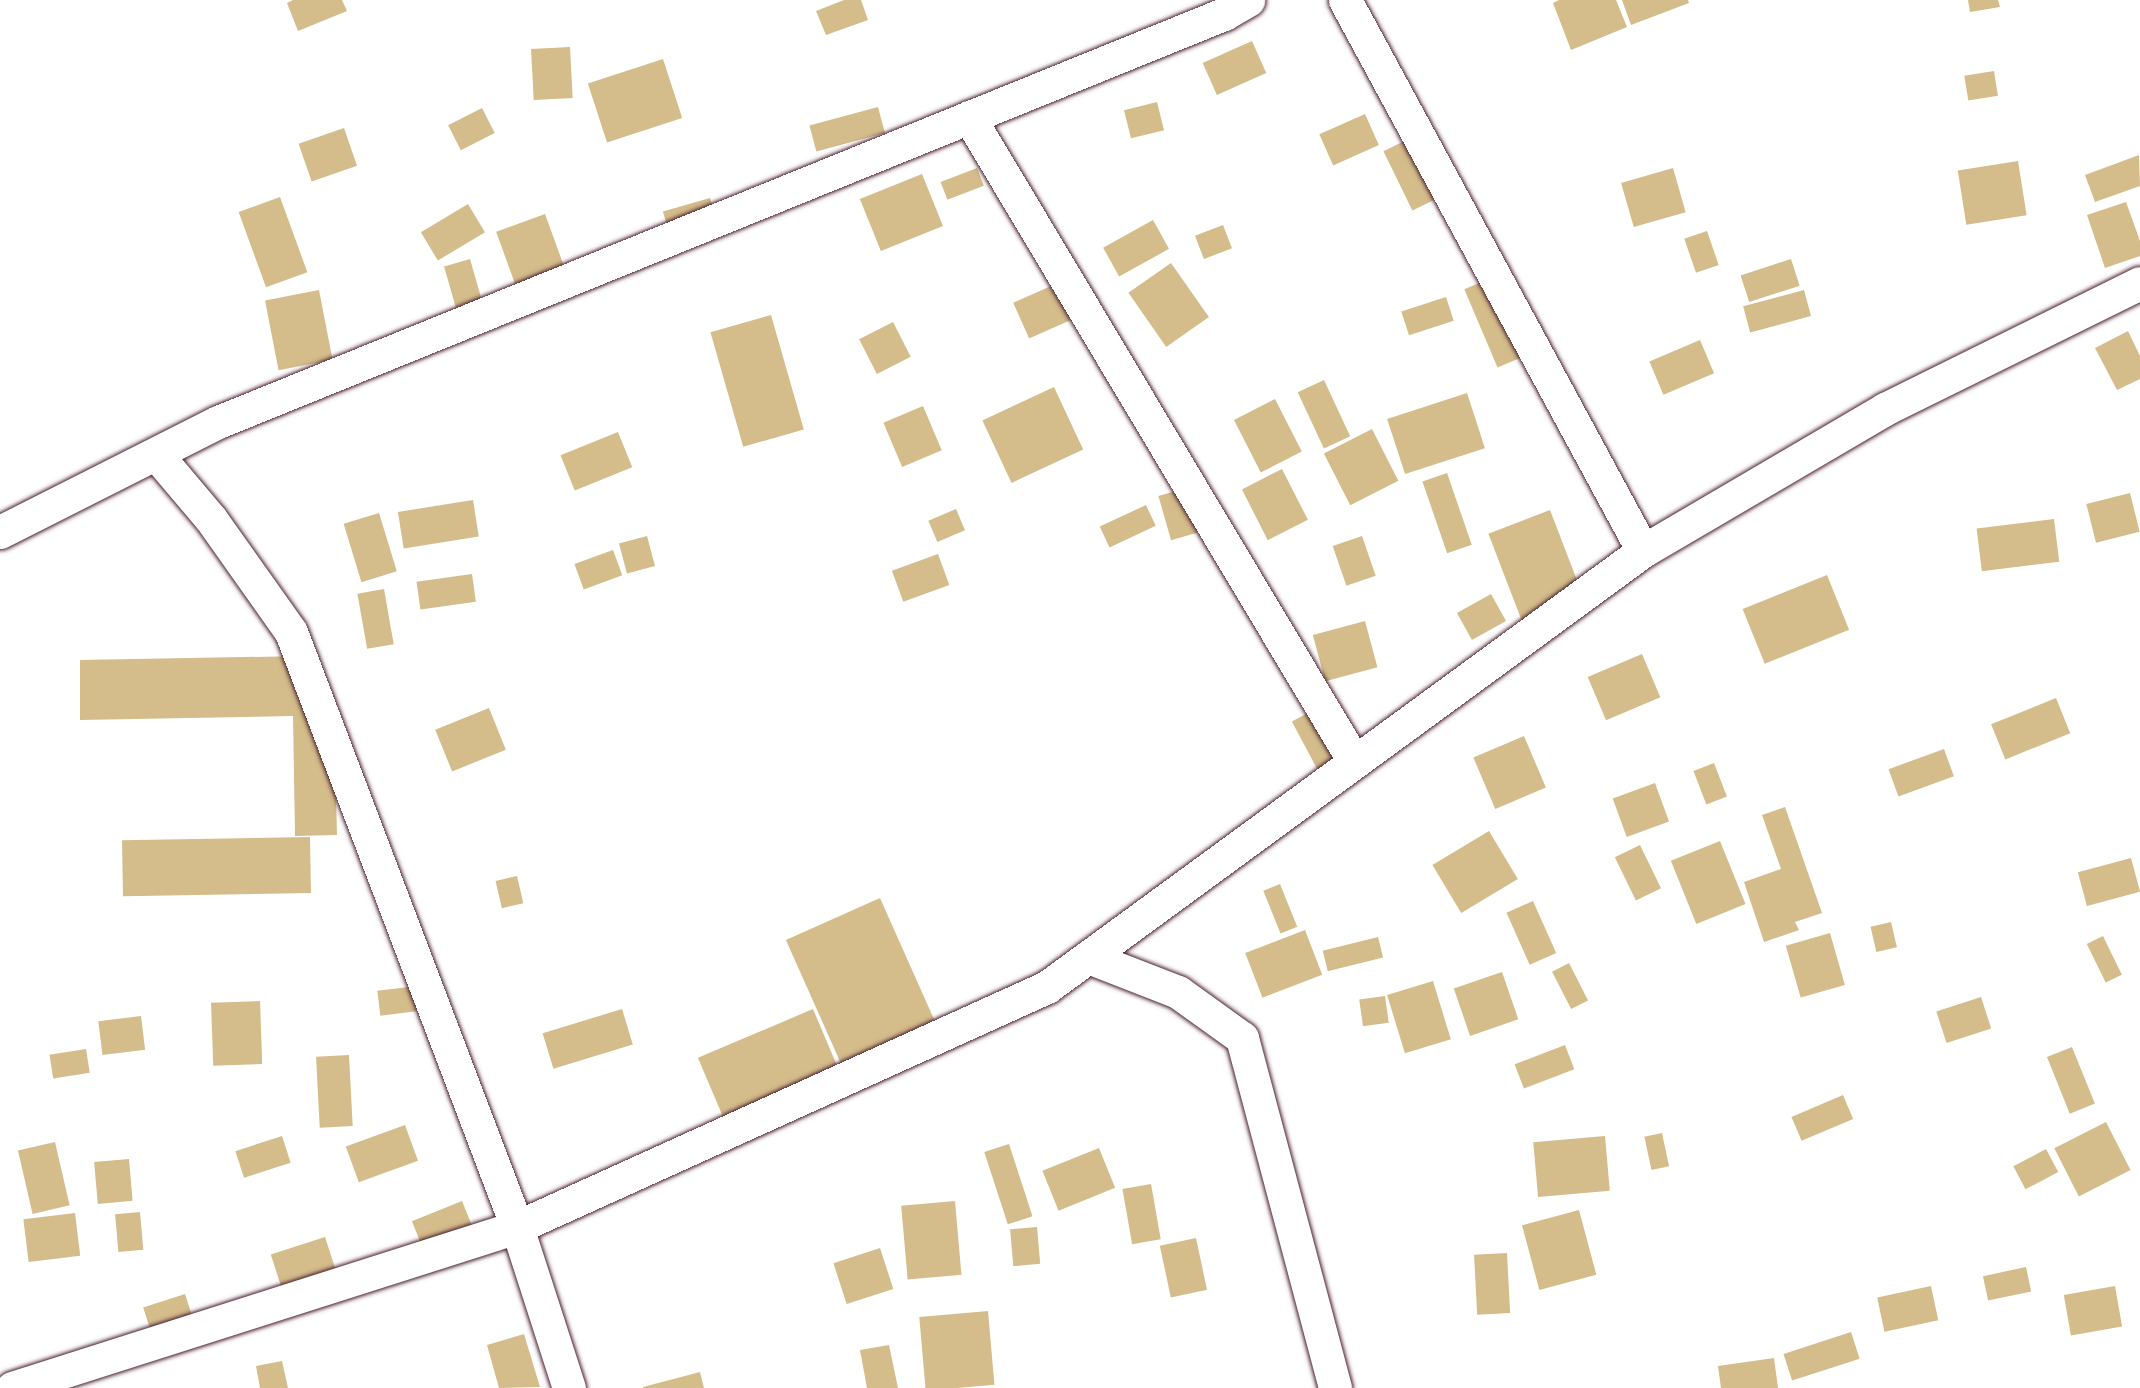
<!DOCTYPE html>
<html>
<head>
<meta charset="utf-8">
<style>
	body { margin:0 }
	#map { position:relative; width:2140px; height:1388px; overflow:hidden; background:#fff; font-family:"Playpen Sans",sans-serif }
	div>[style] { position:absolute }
	.building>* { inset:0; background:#d4bc8b; transform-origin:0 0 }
	.roads { filter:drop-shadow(0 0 2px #4a1f2b) drop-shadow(0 0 2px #4a1f2b) }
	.minor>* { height:33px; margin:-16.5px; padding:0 16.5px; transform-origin:16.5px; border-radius:16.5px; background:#fff }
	span { translate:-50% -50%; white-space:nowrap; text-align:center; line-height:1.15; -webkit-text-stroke:5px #fff; paint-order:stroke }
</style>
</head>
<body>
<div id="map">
	<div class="building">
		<div style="clip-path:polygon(293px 0,342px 0,347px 11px,298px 31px,287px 3px)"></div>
		<div style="clip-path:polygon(844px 0,861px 0,868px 20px,826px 35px,816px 11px)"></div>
		<div style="clip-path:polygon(1559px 0,1616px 0,1627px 27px,1571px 50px,1553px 3px)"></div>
		<div style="clip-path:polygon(1622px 0,1688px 0,1689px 3px,1631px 25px)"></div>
		<div style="clip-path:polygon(1968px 0,1998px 0,2000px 7px,1970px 12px)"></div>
		<div style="left:1252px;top:41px;width:35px;height:54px;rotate:66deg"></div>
		<div style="left:570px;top:47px;width:51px;height:39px;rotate:87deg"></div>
		<div style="left:663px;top:59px;width:62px;height:79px;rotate:72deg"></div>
		<div style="left:1994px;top:71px;width:25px;height:30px;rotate:81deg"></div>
		<div style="left:1157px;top:102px;width:29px;height:34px;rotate:76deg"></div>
		<div style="left:878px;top:107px;width:27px;height:71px;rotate:75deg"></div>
		<div style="left:482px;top:108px;width:28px;height:38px;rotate:63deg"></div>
		<div style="left:1365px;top:114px;width:34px;height:50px;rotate:66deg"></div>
		<div style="left:344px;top:128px;width:40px;height:48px;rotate:71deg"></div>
		<div style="left:1423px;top:132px;width:66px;height:44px;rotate:64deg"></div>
		<div style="clip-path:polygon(2139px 155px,2140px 186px,2095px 202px,2085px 175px)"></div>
		<div style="left:2018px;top:161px;width:55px;height:61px;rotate:81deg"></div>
		<div style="left:977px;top:168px;width:19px;height:39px;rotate:69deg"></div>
		<div style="left:1673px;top:168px;width:46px;height:54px;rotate:74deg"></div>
		<div style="left:922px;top:174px;width:56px;height:67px;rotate:68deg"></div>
		<div style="left:280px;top:197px;width:80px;height:44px;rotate:70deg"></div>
		<div style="left:710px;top:198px;width:26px;height:49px;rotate:74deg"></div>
		<div style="clip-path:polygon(2126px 202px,2140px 241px,2140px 256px,2105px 268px,2087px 215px)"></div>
		<div style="left:468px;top:204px;width:33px;height:55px;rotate:59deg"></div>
		<div style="left:545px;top:214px;width:73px;height:52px;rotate:70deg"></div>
		<div style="left:1153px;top:220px;width:33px;height:57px;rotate:61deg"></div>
		<div style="left:1223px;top:225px;width:25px;height:30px;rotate:69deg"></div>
		<div style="left:1707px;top:231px;width:36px;height:24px;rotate:71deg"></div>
		<div style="left:470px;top:259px;width:56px;height:27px;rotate:74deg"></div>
		<div style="left:1791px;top:259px;width:28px;height:53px;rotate:72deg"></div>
		<div style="left:1171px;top:263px;width:66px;height:52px;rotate:55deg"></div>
		<div style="left:1069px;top:278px;width:39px;height:61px;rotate:66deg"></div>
		<div style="left:1491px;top:278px;width:85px;height:29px;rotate:67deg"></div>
		<div style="left:319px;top:290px;width:71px;height:55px;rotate:79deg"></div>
		<div style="left:1804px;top:290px;width:27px;height:63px;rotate:75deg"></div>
		<div style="left:1446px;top:297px;width:25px;height:47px;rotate:72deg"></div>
		<div style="left:771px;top:315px;width:119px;height:63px;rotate:74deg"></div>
		<div style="left:893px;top:322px;width:39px;height:38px;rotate:63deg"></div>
		<div style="clip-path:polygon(2128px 331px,2140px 356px,2140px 379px,2117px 390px,2095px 348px)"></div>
		<div style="left:1700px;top:340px;width:36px;height:55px;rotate:67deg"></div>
		<div style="left:1324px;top:380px;width:62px;height:29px;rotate:65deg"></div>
		<div style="left:1054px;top:387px;width:69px;height:79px;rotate:65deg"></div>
		<div style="left:1467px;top:393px;width:58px;height:84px;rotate:72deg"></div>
		<div style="left:1275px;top:399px;width:59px;height:46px;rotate:63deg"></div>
		<div style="left:923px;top:406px;width:48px;height:43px;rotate:67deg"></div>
		<div style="left:1372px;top:429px;width:58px;height:54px;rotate:63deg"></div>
		<div style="left:618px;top:432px;width:38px;height:62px;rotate:68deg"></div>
		<div style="left:1282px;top:469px;width:57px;height:45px;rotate:63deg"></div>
		<div style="left:1447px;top:473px;width:76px;height:26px;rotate:71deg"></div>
		<div style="left:1193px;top:486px;width:46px;height:36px;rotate:74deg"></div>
		<div style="left:2130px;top:493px;width:40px;height:45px;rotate:76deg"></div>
		<div style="left:473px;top:500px;width:37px;height:76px;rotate:81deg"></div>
		<div style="left:1146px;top:505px;width:23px;height:51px;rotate:65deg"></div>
		<div style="left:956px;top:509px;width:23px;height:30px;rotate:67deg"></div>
		<div style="left:1550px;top:510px;width:104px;height:66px;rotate:69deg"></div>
		<div style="left:379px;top:513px;width:61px;height:37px;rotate:73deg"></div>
		<div style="left:2054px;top:519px;width:43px;height:78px;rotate:83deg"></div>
		<div style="left:647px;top:536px;width:31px;height:29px;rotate:75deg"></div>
		<div style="left:1362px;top:536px;width:42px;height:31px;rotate:71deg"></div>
		<div style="left:613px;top:550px;width:27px;height:41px;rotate:70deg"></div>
		<div style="left:938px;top:554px;width:33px;height:49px;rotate:70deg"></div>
		<div style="left:472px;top:574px;width:28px;height:56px;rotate:82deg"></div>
		<div style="left:1827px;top:575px;width:59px;height:91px;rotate:68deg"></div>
		<div style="left:384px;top:589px;width:56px;height:27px;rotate:80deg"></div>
		<div style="left:1491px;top:594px;width:31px;height:39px;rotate:61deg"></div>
		<div style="left:1365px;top:621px;width:48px;height:54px;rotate:75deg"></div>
		<div style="left:1642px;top:654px;width:47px;height:59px;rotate:67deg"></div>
		<div style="clip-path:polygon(305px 656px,334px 708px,337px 835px,295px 836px,293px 716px,80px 720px,80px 660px)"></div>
		<div style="left:2056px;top:698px;width:38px;height:70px;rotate:68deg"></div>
		<div style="left:1321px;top:706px;width:62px;height:33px;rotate:62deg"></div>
		<div style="left:489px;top:708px;width:45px;height:58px;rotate:68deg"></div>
		<div style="left:1524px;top:736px;width:56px;height:55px;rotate:67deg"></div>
		<div style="left:1944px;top:749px;width:29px;height:59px;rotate:70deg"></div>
		<div style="left:1714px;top:763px;width:36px;height:22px;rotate:69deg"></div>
		<div style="left:1655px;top:783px;width:41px;height:45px;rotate:70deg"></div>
		<div style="clip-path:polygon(1785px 807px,1822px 913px,1795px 922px,1799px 930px,1764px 942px,1744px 882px,1781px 869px,1762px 815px)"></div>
		<div style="left:1489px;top:831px;width:56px;height:66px;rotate:59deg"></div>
		<div style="left:310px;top:837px;width:56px;height:188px;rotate:89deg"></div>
		<div style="left:1720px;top:841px;width:68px;height:53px;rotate:68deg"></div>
		<div style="left:1640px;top:845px;width:48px;height:28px;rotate:64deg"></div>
		<div style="left:2131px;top:858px;width:35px;height:55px;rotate:75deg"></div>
		<div style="left:517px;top:876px;width:28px;height:22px;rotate:77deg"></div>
		<div style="left:1280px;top:884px;width:46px;height:18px;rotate:68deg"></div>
		<div style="left:880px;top:898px;width:147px;height:103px;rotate:66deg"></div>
		<div style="left:1533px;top:901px;width:57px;height:29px;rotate:66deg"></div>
		<div style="left:1891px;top:922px;width:26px;height:21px;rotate:77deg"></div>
		<div style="left:1305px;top:930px;width:48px;height:64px;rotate:69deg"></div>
		<div style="left:1830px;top:933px;width:54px;height:46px;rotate:74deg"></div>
		<div style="left:2103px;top:936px;width:43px;height:18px;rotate:64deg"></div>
		<div style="left:1378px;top:937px;width:21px;height:57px;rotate:76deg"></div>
		<div style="left:1569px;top:963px;width:42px;height:19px;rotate:63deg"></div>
		<div style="left:1502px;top:972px;width:50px;height:51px;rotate:71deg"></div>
		<div style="left:1433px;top:981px;width:61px;height:48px;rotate:73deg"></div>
		<div style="left:417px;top:986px;width:25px;height:40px;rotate:83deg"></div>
		<div style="left:1385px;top:996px;width:27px;height:26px;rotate:82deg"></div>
		<div style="left:1981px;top:997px;width:33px;height:47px;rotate:72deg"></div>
		<div style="left:260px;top:1001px;width:63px;height:49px;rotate:88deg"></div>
		<div style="left:622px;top:1009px;width:37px;height:83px;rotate:73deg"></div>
		<div style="left:813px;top:1009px;width:77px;height:125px;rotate:67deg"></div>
		<div style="left:141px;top:1016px;width:34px;height:43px;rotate:83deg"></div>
		<div style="left:1565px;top:1045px;width:26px;height:54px;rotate:69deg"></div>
		<div style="left:2072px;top:1047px;width:61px;height:27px;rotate:68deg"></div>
		<div style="left:86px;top:1049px;width:24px;height:37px;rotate:81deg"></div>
		<div style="left:349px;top:1055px;width:71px;height:33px;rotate:87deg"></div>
		<div style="left:1843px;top:1095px;width:26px;height:56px;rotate:67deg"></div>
		<div style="left:2106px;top:1122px;width:54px;height:58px;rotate:63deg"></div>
		<div style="left:405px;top:1125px;width:38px;height:63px;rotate:70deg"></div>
		<div style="left:1662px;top:1133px;width:34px;height:18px;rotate:78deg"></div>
		<div style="left:282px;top:1136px;width:28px;height:49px;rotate:72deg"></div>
		<div style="left:1605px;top:1136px;width:55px;height:72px;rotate:85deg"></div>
		<div style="left:55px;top:1142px;width:65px;height:38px;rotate:77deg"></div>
		<div style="left:1009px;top:1144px;width:76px;height:26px;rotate:72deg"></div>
		<div style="left:1099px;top:1148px;width:43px;height:61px;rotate:68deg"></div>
		<div style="left:2046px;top:1149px;width:26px;height:37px;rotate:62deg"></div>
		<div style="left:129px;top:1159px;width:42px;height:35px;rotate:85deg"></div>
		<div style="left:1151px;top:1184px;width:56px;height:29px;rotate:80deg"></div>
		<div style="left:462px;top:1201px;width:27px;height:54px;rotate:68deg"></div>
		<div style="left:955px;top:1201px;width:74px;height:54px;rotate:85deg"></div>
		<div style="left:1579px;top:1210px;width:67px;height:59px;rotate:75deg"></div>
		<div style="left:140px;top:1212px;width:38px;height:25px;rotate:85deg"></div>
		<div style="left:75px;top:1213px;width:43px;height:52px;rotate:83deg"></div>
		<div style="left:1037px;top:1227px;width:37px;height:27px;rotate:85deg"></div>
		<div style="left:325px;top:1237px;width:44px;height:57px;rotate:72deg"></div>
		<div style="left:1196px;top:1238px;width:53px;height:37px;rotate:78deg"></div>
		<div style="left:880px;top:1248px;width:43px;height:49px;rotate:72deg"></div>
		<div style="left:1507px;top:1253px;width:60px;height:33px;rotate:87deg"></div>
		<div style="left:2026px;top:1267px;width:25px;height:44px;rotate:78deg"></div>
		<div style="left:1931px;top:1286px;width:35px;height:55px;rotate:78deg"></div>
		<div style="left:2115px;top:1286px;width:41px;height:52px;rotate:80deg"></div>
		<div style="left:185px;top:1294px;width:32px;height:44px;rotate:72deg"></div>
		<div style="left:988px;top:1311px;width:74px;height:69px;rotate:85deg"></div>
		<div style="left:1851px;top:1332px;width:28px;height:71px;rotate:72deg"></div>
		<div style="clip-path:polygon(524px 1334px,540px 1387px,499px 1388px,487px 1345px)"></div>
		<div style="clip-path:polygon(889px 1345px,898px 1388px,867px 1388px,860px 1350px)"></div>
		<div style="clip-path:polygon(1774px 1358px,1778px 1388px,1721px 1388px,1718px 1366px)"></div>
		<div style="clip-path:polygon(282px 1361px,288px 1388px,260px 1388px,256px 1366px)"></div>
		<div style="clip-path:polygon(700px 1372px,704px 1388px,643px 1388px,643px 1387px)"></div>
	</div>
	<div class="roads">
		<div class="minor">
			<div style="left:1345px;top:0;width:626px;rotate:61.59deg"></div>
			<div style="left:969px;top:117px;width:750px;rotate:59.13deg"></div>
			<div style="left:156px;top:454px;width:85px;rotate:49.8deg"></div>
			<div style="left:211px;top:519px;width:138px;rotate:54.7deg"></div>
			<div style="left:291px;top:632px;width:636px;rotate:69.2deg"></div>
			<div style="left:517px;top:1227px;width:169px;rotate:72.1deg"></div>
			<div style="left:0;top:532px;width:244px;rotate:-26.8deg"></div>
			<div style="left:218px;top:422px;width:1086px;rotate:-22.08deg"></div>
			<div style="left:1224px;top:14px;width:28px;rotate:-30deg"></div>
			<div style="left:1088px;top:957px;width:97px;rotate:21.3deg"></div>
			<div style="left:1178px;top:992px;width:79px;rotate:35.7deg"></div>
			<div style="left:1242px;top:1038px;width:362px;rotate:75.1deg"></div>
			<div style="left:12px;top:1388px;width:530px;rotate:-17.68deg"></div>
			<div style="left:517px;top:1227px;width:582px;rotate:-24.36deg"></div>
			<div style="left:1047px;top:987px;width:738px;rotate:-36.19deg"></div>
			<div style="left:1643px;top:551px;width:281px;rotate:-30.4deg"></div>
			<div style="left:1885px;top:409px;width:284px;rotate:-26.3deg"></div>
		</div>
	</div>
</div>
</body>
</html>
